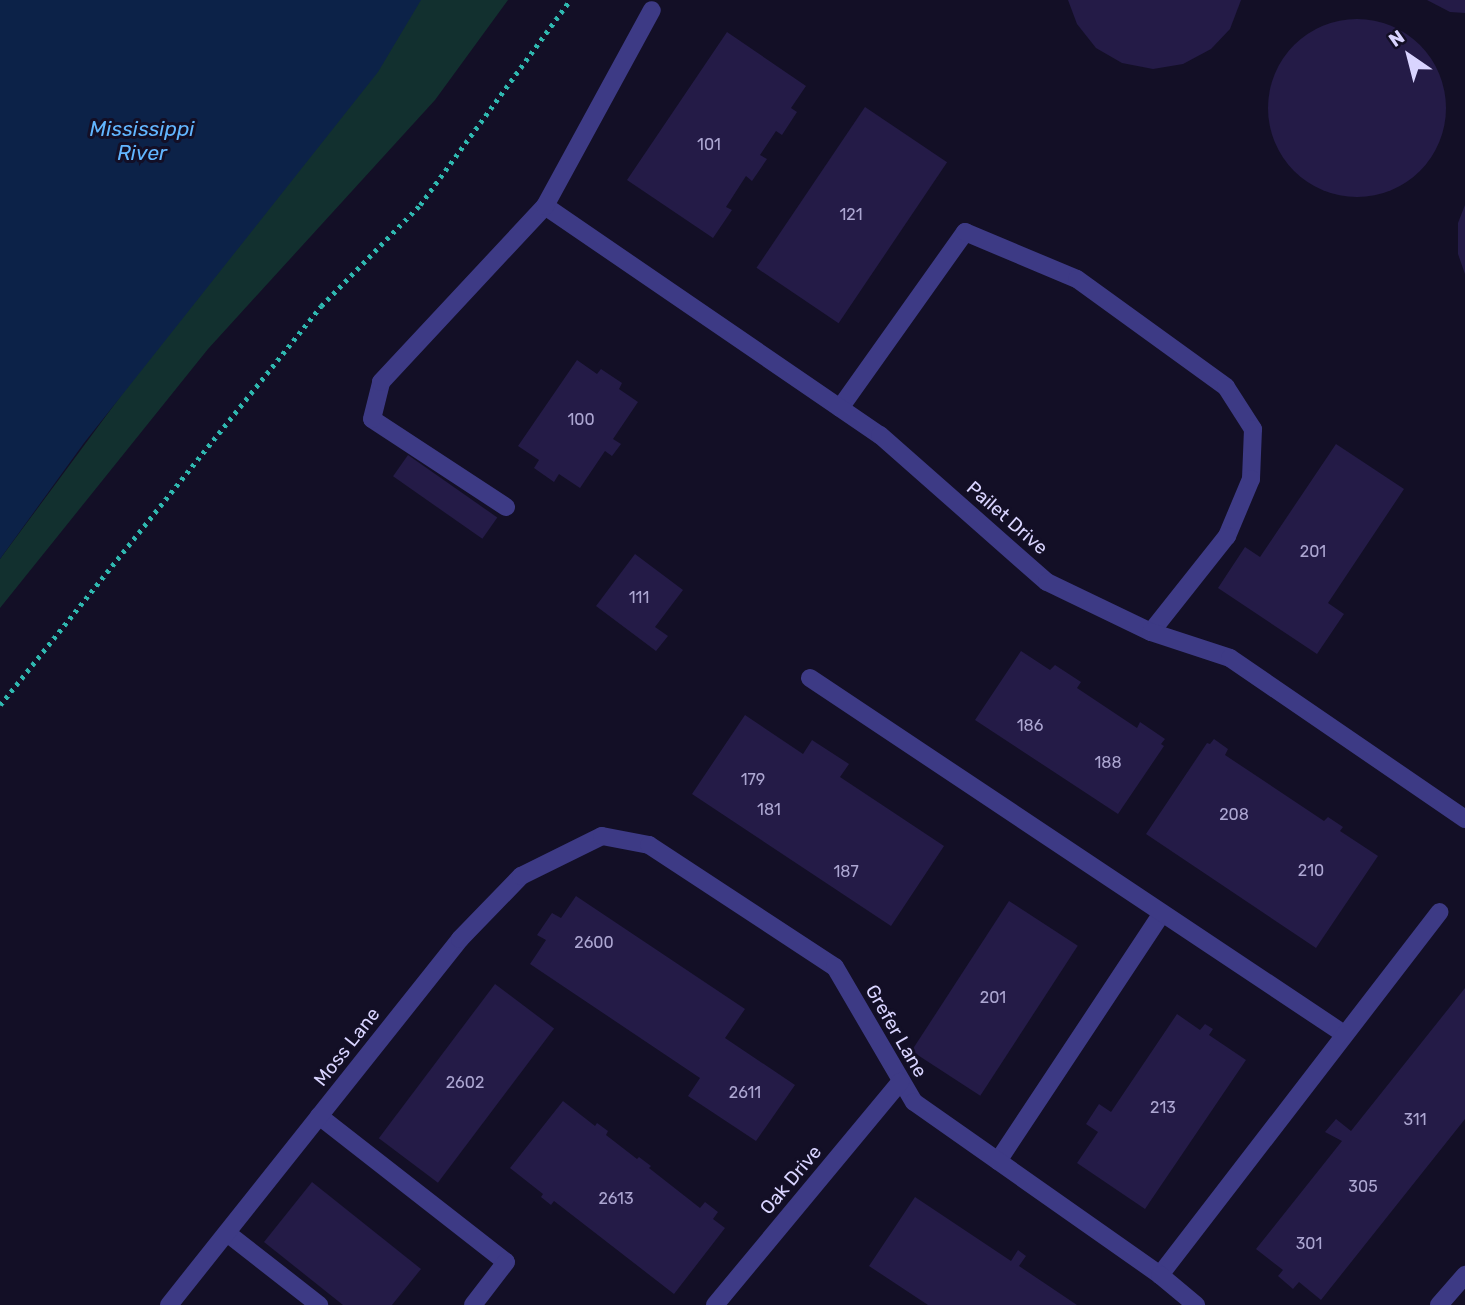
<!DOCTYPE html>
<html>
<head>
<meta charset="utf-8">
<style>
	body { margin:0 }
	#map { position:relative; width:1465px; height:1305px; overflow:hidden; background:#130f26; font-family:Rubik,sans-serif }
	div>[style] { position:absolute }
	.green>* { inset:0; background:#12302f }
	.water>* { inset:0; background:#0c2248 }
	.building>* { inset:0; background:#241b47; transform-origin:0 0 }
	.round { border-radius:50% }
	.path>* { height:4.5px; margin-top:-2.25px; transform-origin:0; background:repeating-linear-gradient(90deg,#2fb8b0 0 3.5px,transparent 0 8.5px) }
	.lane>* { height:18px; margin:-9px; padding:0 9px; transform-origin:9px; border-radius:9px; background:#3d3a85 }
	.street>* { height:18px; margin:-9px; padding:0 9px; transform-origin:9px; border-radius:9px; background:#3d3a85 }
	span { translate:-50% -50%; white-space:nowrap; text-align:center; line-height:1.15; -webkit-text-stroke:6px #130f26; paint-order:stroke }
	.number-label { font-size:16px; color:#aca6d1 }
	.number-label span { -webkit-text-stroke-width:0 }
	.street-label { font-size:19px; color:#d9d4ff }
	.water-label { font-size:21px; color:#62b6ff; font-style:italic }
	.north { position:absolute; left:1374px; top:21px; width:70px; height:70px; -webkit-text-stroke:5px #130f26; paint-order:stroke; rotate:325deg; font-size:19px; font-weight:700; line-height:28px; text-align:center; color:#d9d4ff }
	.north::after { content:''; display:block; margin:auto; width:24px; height:32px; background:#d9d4ff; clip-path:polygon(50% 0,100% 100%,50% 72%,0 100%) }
</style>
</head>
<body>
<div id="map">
	<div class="green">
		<div style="clip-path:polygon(414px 0,508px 0,435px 100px,208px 349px,0 608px,0 559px)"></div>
	</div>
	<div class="water">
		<div style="clip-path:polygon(0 0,421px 0,378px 72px,84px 443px,0 559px)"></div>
	</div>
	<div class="building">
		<div style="clip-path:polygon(1068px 0,1241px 0,1230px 29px,1211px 49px,1183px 64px,1153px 69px,1122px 63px,1096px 48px,1077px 24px)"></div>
		<div style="clip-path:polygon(1427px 0,1465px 0,1465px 13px,1450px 12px)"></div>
		<div class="round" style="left:1268px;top:19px;width:178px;height:178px"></div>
		<div style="clip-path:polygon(727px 32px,806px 86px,791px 108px,797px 112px,782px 135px,776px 131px,760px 155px,767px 159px,752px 181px,746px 176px,726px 207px,732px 210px,713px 238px,627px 180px)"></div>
		<div style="left:865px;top:107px;width:99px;height:194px;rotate:34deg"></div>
		<div style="clip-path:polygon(1465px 205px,1465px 274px,1458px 254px,1458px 223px)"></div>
		<div style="clip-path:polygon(577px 360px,597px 374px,601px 369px,622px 383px,619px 389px,638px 402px,613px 439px,621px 444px,612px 456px,605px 451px,580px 488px,559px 474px,554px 482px,534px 468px,539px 460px,518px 446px)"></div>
		<div style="clip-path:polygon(1336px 444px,1404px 489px,1328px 603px,1344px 614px,1317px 654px,1218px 588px,1245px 547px,1260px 557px)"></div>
		<div style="left:408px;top:455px;width:109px;height:26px;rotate:35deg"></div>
		<div style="clip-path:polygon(635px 554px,683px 590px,655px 627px,668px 636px,656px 651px,596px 606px)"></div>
		<div style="clip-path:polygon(1021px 651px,1050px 670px,1055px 665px,1081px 682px,1077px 688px,1137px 728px,1140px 722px,1165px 739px,1161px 744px,1164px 746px,1118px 814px,975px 720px)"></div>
		<div style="clip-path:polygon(745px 715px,803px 754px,812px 740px,849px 764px,840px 777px,944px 846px,891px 926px,692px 794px)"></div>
		<div style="clip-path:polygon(1214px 739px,1228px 749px,1225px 755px,1324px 821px,1328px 817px,1343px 827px,1340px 831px,1378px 856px,1316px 948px,1146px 834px,1207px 743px,1210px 744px)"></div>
		<div style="clip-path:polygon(576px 896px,745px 1009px,725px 1038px,795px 1085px,756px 1141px,688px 1096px,700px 1078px,530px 964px,546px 940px,537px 935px,552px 913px,561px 918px)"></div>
		<div style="left:1009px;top:901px;width:82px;height:179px;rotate:33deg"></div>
		<div style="left:495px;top:984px;width:74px;height:193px;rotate:37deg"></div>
		<div style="clip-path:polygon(1465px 988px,1465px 1119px,1321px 1300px,1299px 1282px,1293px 1289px,1278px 1276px,1283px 1270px,1256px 1249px,1342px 1141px,1325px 1132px,1336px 1119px,1351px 1131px)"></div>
		<div style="clip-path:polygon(1177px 1014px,1200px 1030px,1205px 1024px,1213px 1029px,1209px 1035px,1246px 1060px,1145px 1209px,1077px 1163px,1098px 1132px,1086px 1124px,1099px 1104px,1111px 1112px)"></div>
		<div style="clip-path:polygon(563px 1101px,595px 1126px,597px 1123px,608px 1131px,606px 1135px,637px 1159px,639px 1157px,651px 1166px,649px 1168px,700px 1208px,705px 1202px,718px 1212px,713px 1219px,725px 1228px,674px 1294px,554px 1201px,551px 1205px,541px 1197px,543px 1194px,510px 1168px)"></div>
		<div style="clip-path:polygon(312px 1182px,421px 1269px,392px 1305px,343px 1305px,264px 1242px)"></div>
		<div style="clip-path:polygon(915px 1197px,1011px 1261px,1018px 1250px,1026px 1256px,1019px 1266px,1077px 1305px,928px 1305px,869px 1266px)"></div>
	</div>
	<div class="path">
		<div style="left:0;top:705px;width:512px;rotate:-51.18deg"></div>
		<div style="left:321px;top:306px;width:141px;rotate:-45.6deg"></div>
		<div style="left:420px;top:205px;width:254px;rotate:-53.8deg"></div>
	</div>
	<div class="lane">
		<div style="left:840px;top:408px;width:216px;rotate:-54.6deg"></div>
		<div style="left:965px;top:232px;width:121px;rotate:22.8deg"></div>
		<div style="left:1077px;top:279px;width:184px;rotate:35.9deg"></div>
		<div style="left:1226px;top:387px;width:50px;rotate:57.3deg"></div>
		<div style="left:1253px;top:429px;width:50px;rotate:92.3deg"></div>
		<div style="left:1251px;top:479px;width:62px;rotate:112.8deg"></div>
		<div style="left:1227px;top:536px;width:122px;rotate:128.4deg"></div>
		<div style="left:319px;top:1116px;width:237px;rotate:38deg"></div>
		<div style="left:506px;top:1262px;width:54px;rotate:127.5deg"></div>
		<div style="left:998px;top:1161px;width:297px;rotate:-56.5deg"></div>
		<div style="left:227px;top:1233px;width:117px;rotate:38deg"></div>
	</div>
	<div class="street">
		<div style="left:545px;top:206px;width:406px;rotate:34.4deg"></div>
		<div style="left:880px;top:435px;width:222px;rotate:41.4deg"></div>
		<div style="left:1047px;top:582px;width:115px;rotate:25.7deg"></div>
		<div style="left:1151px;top:632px;width:83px;rotate:18.2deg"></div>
		<div style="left:1230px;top:658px;width:285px;rotate:34.4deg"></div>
		<div style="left:506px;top:507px;width:160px;rotate:-146.7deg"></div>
		<div style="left:372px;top:419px;width:38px;rotate:-76deg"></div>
		<div style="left:381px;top:382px;width:241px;rotate:-47deg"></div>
		<div style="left:545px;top:206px;width:223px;rotate:-61.4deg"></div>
		<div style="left:810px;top:678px;width:642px;rotate:33.69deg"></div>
		<div style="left:1160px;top:1275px;width:458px;rotate:-52.4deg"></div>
		<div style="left:169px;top:1305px;width:468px;rotate:-51.5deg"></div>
		<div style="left:460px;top:939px;width:88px;rotate:-45.9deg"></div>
		<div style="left:521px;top:876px;width:90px;rotate:-26.3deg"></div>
		<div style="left:602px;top:836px;width:48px;rotate:10.8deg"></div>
		<div style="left:649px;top:845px;width:222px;rotate:33.3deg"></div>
		<div style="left:835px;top:967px;width:156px;rotate:59.7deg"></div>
		<div style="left:914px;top:1102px;width:301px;rotate:35.1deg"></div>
		<div style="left:1160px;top:1275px;width:47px;rotate:39.8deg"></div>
		<div style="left:715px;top:1305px;width:290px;rotate:-50.3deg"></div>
		<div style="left:1439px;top:1305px;width:40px;rotate:-49deg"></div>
	</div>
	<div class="number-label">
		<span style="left:709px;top:145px">101</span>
		<span style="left:851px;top:215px">121</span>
		<span style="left:581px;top:420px">100</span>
		<span style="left:1313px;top:552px">201</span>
		<span style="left:639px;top:598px">111</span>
		<span style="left:1030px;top:726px">186</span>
		<span style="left:1108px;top:763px">188</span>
		<span style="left:753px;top:780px">179</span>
		<span style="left:769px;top:810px">181</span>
		<span style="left:1234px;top:815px">208</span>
		<span style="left:1311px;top:871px">210</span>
		<span style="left:846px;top:872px">187</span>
		<span style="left:594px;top:943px">2600</span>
		<span style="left:993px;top:998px">201</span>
		<span style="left:465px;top:1083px">2602</span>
		<span style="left:745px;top:1093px">2611</span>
		<span style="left:1163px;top:1108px">213</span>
		<span style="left:1415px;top:1120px">311</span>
		<span style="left:1363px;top:1187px">305</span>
		<span style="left:616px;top:1199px">2613</span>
		<span style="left:1309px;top:1244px">301</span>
	</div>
	<div class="street-label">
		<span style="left:1007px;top:518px;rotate:41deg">Pailet Drive</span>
		<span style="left:896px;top:1031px;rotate:60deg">Grefer Lane</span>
		<span style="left:347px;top:1047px;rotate:-52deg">Moss Lane</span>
		<span style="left:791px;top:1180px;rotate:-50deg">Oak Drive</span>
	</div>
	<div class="water-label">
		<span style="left:142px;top:141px">Mississippi<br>River</span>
	</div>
	<div class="north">N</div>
</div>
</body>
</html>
